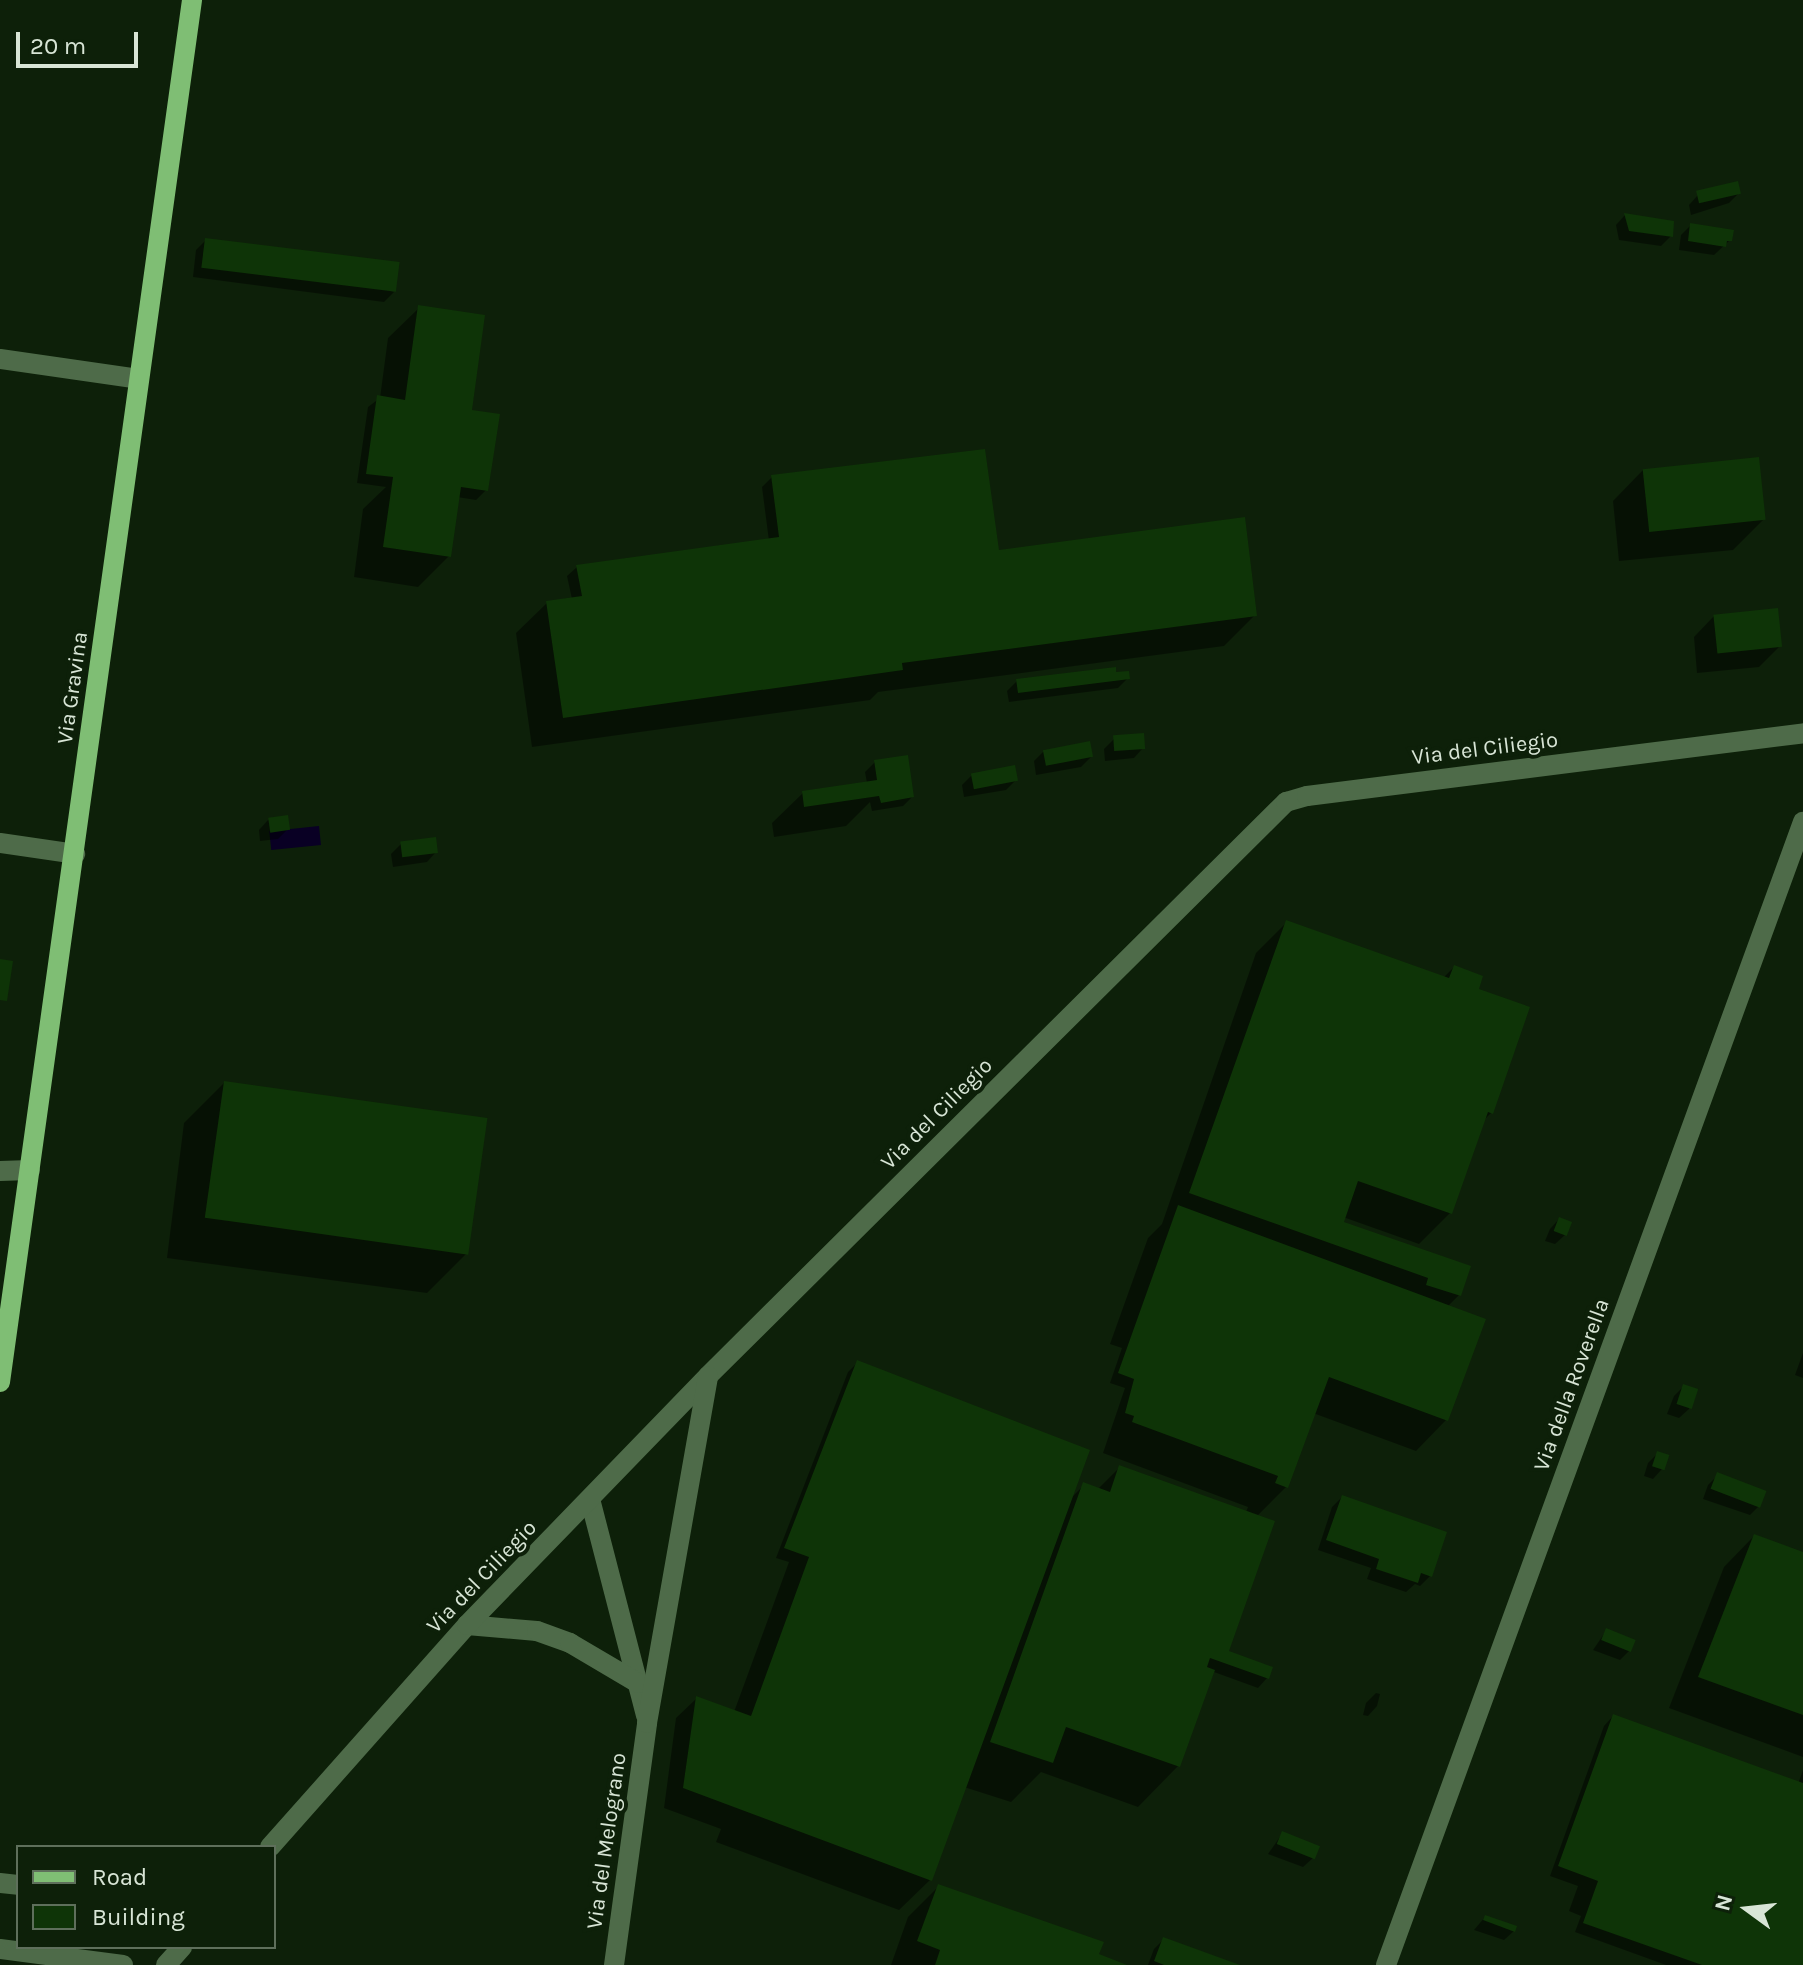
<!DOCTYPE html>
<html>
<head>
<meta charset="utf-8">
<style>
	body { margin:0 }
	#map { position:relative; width:1803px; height:1965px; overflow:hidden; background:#0d2009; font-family:Karla,sans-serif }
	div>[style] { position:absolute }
	.water>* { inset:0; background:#090024; transform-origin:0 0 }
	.shadow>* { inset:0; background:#0007 }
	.building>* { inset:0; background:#0e3407; transform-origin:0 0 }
	.minor>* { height:20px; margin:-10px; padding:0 10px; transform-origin:10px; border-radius:10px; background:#4e6b49 }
	.major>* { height:20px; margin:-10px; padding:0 10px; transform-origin:10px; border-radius:10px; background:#7fbe74 }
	span { translate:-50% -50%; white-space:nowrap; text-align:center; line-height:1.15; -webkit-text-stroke:8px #0d2009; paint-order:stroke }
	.street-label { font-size:22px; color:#d8e5d6 }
	.legend { position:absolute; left:16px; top:1845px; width:260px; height:104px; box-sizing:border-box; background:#0d2009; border:2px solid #5e6f5b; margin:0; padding:10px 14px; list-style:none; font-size:24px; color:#d8e5d6 }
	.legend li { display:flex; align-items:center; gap:16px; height:40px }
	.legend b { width:40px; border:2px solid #5e6f5b }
	.north { position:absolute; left:1707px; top:1869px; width:80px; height:80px; -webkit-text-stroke:6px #0d2009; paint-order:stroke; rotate:285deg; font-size:22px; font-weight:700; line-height:32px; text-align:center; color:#d8e5d6 }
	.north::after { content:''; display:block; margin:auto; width:28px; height:36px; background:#d8e5d6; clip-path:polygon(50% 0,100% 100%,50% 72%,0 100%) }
	.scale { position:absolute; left:16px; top:32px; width:122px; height:36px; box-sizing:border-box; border:4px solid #d8e5d6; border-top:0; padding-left:10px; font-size:24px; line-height:28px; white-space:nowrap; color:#d8e5d6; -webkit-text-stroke:6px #0d2009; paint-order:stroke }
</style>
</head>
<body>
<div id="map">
	<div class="water">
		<div style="left:319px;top:826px;width:19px;height:50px;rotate:84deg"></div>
	</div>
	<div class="shadow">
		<div style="clip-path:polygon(1739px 193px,1729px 203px,1691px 215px,1689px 205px,1698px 195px)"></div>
		<div style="clip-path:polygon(1625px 215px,1671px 236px,1661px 246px,1619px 240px,1616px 225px)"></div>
		<div style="clip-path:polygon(1691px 225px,1730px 240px,1714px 255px,1679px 250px,1681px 235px)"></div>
		<div style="clip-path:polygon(206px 240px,394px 292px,384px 302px,193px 277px,196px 250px)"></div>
		<div style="clip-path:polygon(419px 308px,470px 409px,486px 490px,476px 500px,457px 497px,449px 556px,418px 587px,354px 577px,363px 509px,386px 487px,357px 483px,368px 407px,380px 398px,388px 338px)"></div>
		<div style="clip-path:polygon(1643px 470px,1764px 519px,1733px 550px,1619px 561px,1613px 501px)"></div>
		<div style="clip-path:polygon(772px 477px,997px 552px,1255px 615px,1224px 646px,878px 692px,870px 700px,532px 747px,516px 633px,547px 603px,572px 599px,567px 576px,577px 567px,769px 541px,762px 487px)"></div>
		<div style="clip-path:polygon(1714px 616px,1780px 646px,1759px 667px,1697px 673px,1694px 637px)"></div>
		<div style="clip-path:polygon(1114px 675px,1128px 678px,1118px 688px,1009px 702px,1007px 691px,1017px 681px)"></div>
		<div style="clip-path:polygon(1114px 739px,1143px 748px,1134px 758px,1105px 761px,1104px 749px)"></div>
		<div style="clip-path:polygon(1044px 751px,1091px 757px,1081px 767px,1036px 775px,1034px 761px)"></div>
		<div style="clip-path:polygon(875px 762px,912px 797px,903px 806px,872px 811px,870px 802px,846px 826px,774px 837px,772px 823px,803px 793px,867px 783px,865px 772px)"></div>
		<div style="clip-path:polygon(972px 775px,1016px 780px,1006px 790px,964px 797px,962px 785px)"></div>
		<div style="clip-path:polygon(268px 820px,288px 829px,278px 839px,260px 841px,259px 830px)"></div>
		<div style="clip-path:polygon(401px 844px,436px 852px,427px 862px,393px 867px,391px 854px)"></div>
		<div style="clip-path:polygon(1287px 922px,1443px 978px,1454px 967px,1476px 990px,1491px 1113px,1483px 1121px,1450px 1213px,1419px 1244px,1343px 1217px,1341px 1223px,1469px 1268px,1459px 1295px,1447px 1307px,1446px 1420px,1416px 1451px,1313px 1413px,1286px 1487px,1257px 1516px,1226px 1652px,1267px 1678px,1258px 1688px,1214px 1672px,1178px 1766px,1138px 1807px,1041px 1772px,1011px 1802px,964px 1787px,930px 1880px,899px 1910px,716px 1842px,721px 1829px,664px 1808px,676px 1718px,697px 1698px,734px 1712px,789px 1562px,776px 1558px,848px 1372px,858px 1362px,1069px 1500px,1084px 1485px,1097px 1490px,1120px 1467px,1246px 1512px,1248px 1507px,1103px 1453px,1125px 1388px,1110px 1383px,1122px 1348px,1110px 1344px,1148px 1238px,1162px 1224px,1256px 953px)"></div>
		<div style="clip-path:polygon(224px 1083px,468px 1252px,427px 1293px,167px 1258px,184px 1123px)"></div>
		<div style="clip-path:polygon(1559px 1219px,1565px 1235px,1555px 1244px,1545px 1241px,1550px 1229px)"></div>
		<div style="clip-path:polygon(1803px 1353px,1803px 1378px,1795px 1375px)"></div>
		<div style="clip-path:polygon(1684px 1386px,1689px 1409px,1679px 1418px,1667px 1414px,1674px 1396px)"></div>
		<div style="clip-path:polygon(1658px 1453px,1662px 1469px,1653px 1479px,1644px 1476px,1648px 1463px)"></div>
		<div style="clip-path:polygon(1718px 1475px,1760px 1505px,1750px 1515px,1703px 1499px,1708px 1485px)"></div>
		<div style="clip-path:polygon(1342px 1497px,1430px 1576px,1420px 1586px,1415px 1584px,1406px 1592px,1367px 1579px,1371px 1568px,1318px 1550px,1332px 1507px)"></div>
		<div style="clip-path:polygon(1754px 1536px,1803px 1554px,1803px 1757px,1669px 1708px,1724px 1567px)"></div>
		<div style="clip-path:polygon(1606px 1631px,1630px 1650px,1620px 1660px,1593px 1650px)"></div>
		<div style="clip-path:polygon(1376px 1693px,1380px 1694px,1377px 1706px,1368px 1716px,1363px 1715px,1366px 1703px)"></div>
		<div style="clip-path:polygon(1613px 1716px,1798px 1784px,1803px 1770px,1803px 1965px,1666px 1965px,1575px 1932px,1581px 1916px,1569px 1911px,1578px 1886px,1550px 1876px,1604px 1726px)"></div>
		<div style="clip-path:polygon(1282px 1834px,1313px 1858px,1303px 1867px,1268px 1854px)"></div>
		<div style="clip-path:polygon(939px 1886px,1097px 1956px,1122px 1965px,891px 1965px,908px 1917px)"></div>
		<div style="clip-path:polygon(1485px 1917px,1514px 1931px,1504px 1940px,1474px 1930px)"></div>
		<div style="clip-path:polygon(1164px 1939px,1235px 1965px,1148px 1965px,1154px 1949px)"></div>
	</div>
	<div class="building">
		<div style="left:1738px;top:181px;width:13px;height:43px;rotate:77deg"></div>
		<div style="clip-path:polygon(1624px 213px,1674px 221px,1673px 237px,1629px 231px)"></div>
		<div style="clip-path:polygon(1690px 223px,1734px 230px,1732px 241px,1727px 241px,1726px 247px,1688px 241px)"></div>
		<div style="left:205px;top:238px;width:196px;height:30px;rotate:7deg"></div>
		<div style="clip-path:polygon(418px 305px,485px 315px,472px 410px,500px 414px,488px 491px,461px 487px,451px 557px,383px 547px,393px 477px,366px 474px,377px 395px,405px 400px)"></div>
		<div style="clip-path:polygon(985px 449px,999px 550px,1245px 517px,1257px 616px,902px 663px,903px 670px,563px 718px,546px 601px,582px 596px,576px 565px,779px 537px,771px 475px)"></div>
		<div style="left:1759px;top:457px;width:63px;height:117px;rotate:84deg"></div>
		<div style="left:1778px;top:608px;width:39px;height:65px;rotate:84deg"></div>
		<div style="clip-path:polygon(1116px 667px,1116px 672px,1129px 671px,1130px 679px,1018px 693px,1016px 679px)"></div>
		<div style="left:1144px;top:733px;width:16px;height:31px;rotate:86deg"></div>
		<div style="left:1090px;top:741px;width:16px;height:48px;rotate:79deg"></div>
		<div style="clip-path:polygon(908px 755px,914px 797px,881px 803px,879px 796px,804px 807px,802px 791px,877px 780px,874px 760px)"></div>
		<div style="left:1015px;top:765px;width:16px;height:45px;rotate:79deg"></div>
		<div style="left:288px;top:815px;width:15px;height:20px;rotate:82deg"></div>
		<div style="left:436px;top:837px;width:16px;height:36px;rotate:83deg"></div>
		<div style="clip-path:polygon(1286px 920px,1449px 978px,1454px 965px,1483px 976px,1479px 989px,1530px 1007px,1493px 1114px,1488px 1112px,1452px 1214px,1358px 1181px,1344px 1222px,1471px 1266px,1461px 1296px,1426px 1285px,1428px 1278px,1189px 1193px)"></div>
		<div style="clip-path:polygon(0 959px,13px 961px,7px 1001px,0 1000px)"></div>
		<div style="left:224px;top:1081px;width:266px;height:138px;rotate:8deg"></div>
		<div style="clip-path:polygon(1178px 1205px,1486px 1319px,1448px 1421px,1329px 1377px,1288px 1488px,1275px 1483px,1278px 1476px,1132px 1422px,1134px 1416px,1125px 1413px,1134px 1379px,1118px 1373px)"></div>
		<div style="left:1559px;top:1217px;width:14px;height:15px;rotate:21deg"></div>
		<div style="clip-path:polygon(857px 1360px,1090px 1450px,932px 1881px,683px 1788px,696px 1696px,751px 1716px,809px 1557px,784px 1548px)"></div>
		<div style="left:1683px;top:1384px;width:16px;height:21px;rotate:18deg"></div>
		<div style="left:1657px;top:1451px;width:13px;height:16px;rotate:18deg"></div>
		<div style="clip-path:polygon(1119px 1465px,1275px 1521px,1229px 1651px,1273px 1667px,1269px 1679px,1210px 1658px,1207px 1667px,1215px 1670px,1180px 1767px,1066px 1727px,1053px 1763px,990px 1742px,1083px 1482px,1110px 1492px)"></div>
		<div style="left:1717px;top:1472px;width:53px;height:18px;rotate:21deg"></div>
		<div style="clip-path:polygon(1342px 1495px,1447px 1532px,1432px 1577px,1421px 1573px,1418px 1583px,1376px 1569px,1379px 1559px,1326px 1540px)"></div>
		<div style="clip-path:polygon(1754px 1534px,1803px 1552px,1803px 1715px,1698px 1677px)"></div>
		<div style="left:1606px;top:1628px;width:32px;height:13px;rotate:22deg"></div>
		<div style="clip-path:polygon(1613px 1714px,1803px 1783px,1803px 1965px,1702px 1965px,1583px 1923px,1598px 1881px,1558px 1866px)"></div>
		<div style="left:1282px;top:1831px;width:41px;height:14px;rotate:22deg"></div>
		<div style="clip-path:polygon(938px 1884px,1104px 1942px,1099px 1954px,1127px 1965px,935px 1965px,940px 1950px,917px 1941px)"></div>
		<div style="clip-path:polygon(1485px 1915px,1517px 1926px,1515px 1932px,1483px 1920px)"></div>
		<div style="clip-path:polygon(1163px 1937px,1240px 1965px,1164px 1965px,1154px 1961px)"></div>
	</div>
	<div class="minor">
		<div style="left:0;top:359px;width:140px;rotate:8.2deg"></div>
		<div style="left:0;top:843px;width:76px;rotate:8.3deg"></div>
		<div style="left:0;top:1171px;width:30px;rotate:-2deg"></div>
		<div style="left:590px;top:1499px;width:224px;rotate:75.5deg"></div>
		<div style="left:467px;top:1625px;width:70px;rotate:4.9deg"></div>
		<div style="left:537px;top:1631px;width:35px;rotate:20deg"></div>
		<div style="left:570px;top:1643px;width:79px;rotate:30.5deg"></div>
		<div style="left:270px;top:1847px;width:297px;rotate:-48.4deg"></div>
		<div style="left:467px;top:1625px;width:347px;rotate:-45.9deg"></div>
		<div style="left:708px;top:1376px;width:815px;rotate:-44.8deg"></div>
		<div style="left:1286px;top:802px;width:22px;rotate:-16deg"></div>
		<div style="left:1307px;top:796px;width:500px;rotate:-7.2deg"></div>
		<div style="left:0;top:1883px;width:18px;rotate:6deg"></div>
		<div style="left:0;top:1949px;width:124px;rotate:7.4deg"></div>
		<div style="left:166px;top:1965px;width:24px;rotate:-48deg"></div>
		<div style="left:614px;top:1965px;width:244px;rotate:-82.2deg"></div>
		<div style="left:647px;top:1723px;width:352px;rotate:-80deg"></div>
		<div style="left:1386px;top:1965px;width:1217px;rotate:-69.96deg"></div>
	</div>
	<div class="major">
		<div style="left:0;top:1382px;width:1395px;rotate:-82.09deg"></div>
	</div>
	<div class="street-label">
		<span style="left:73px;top:688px;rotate:-82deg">Via Gravina</span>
		<span style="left:1485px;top:749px;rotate:-7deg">Via del Ciliegio</span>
		<span style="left:937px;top:1114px;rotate:-45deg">Via del Ciliegio</span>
		<span style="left:1572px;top:1385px;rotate:-70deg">Via della Roverella</span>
		<span style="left:482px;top:1577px;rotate:-46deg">Via del Ciliegio</span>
		<span style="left:607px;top:1841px;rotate:-82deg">Via del Melograno</span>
	</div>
	<ul class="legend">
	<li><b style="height:10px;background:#7fbe74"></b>Road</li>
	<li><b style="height:22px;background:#0e3407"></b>Building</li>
	</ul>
	<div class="north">N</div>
	<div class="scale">20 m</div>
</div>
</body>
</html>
